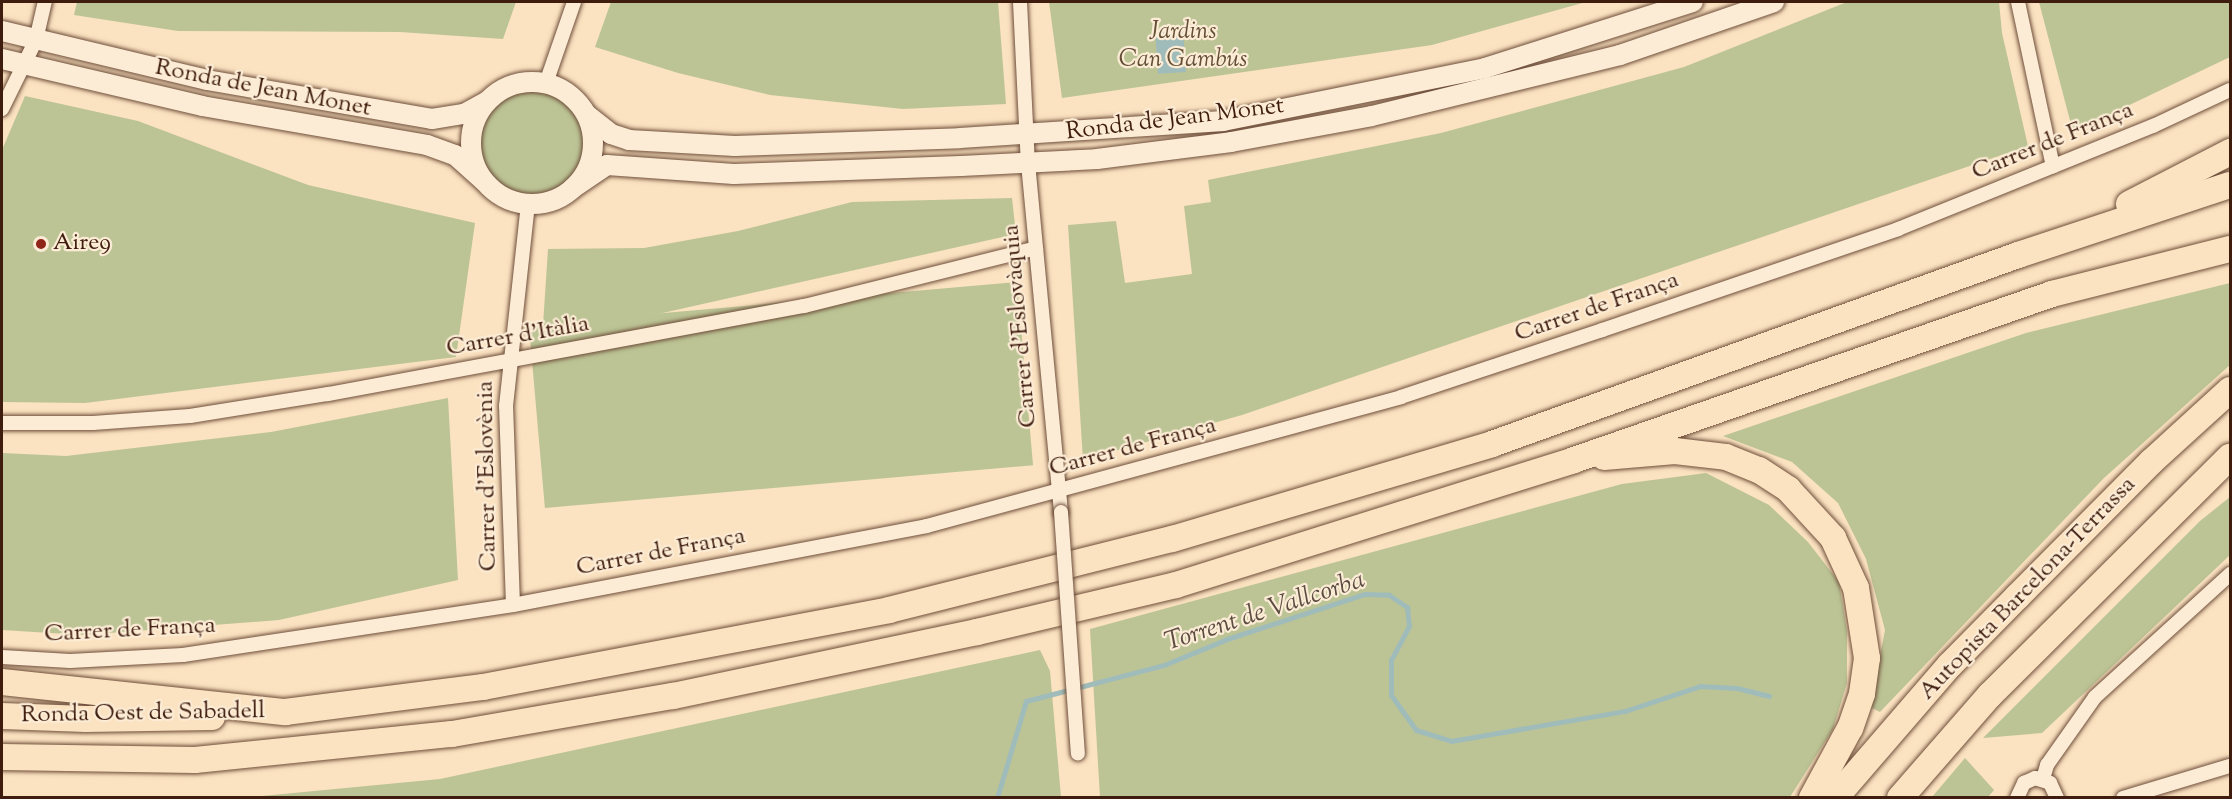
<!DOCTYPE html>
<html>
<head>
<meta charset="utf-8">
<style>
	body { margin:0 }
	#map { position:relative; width:2232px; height:799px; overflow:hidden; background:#fbe2c0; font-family:"Sorts Mill Goudy",serif }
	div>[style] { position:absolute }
	.green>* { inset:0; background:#bcc495; transform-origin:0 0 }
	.round { border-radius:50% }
	.water>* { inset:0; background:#a0bcba; transform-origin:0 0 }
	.stream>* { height:5px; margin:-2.5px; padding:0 2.5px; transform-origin:2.5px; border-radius:2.5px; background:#a0bcba }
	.roads { filter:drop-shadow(0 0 2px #6e4e3a) drop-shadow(0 0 2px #6e4e3a) }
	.street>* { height:14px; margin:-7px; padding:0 7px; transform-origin:7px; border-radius:7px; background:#fcecd6 }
	.secondary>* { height:20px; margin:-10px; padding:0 10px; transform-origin:10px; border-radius:10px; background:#fcecd6 }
	.secondary>.ring { margin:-10px; padding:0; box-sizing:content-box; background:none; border:20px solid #fcecd6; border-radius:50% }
	.highway>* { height:26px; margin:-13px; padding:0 13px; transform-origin:13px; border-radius:13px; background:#fbe2c0 }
	.bridges { filter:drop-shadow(0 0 2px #6e4e3a) drop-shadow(0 0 2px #6e4e3a) }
	.street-bridge>* { height:14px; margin:-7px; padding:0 7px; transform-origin:7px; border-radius:7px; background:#fcecd6 }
	.dots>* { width:16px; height:16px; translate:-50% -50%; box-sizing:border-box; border:3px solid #fcecd6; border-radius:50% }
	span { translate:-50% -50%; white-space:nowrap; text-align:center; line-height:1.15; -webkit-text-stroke:4.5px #fcecd6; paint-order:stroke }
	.park-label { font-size:24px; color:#644f36; font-style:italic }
	.street-label { font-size:24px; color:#3f1d0e }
	.poi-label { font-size:24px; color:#3f1d0e }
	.left { translate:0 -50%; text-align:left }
	.water-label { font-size:26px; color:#5c4d42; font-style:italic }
	.frame { position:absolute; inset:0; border:3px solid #3f1d0e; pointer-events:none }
</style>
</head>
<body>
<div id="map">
	<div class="green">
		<div style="clip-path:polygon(77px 2px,516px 2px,503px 39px,400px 32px,178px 31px,74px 15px)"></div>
		<div style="clip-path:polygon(611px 2px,998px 2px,1006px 104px,903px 109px,770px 95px,678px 73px,595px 47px)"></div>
		<div style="clip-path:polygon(1049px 2px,1586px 2px,1432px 45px,1062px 98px)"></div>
		<div style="clip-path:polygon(1847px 2px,1999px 2px,2002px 33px,2028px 146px,1242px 415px,1083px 460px,1068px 225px,1116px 221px,1125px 283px,1192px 274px,1184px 206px,1211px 202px,1208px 180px,1441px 133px,1684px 67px)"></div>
		<div style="clip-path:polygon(2039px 2px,2230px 2px,2230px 57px,2073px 132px)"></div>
		<div class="round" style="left:478px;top:89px;width:108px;height:108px"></div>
		<div style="clip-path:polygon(25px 96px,138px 121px,308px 185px,475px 223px,456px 357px,85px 403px,2px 402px,2px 150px)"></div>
		<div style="clip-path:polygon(1012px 198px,1016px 234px,542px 340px,548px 249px,644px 248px,738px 231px,852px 202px)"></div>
		<div style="left:1017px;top:282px;width:184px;height:490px;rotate:85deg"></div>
		<div style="clip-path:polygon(2230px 283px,2230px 365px,2104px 478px,1880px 712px,1870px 707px,1885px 630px,1866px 559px,1838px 503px,1792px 462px,1723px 436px,2026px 333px)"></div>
		<div style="clip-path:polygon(448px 398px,458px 580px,279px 620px,83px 635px,2px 630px,2px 453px,66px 456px,271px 432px)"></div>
		<div style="clip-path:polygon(1706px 473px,1769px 505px,1808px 542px,1839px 582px,1847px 631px,1847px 683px,1833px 729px,1790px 797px,1100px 797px,1090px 629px,1622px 484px)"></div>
		<div style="clip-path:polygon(2230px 497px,2230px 555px,2042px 733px,1983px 738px,2200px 521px)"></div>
		<div style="clip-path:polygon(1040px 650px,1050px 671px,1061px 797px,251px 797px,440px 779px)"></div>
		<div style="clip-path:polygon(1965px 758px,1994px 790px,1988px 797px,1932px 797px)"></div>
	</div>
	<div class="water">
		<div style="left:1183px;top:29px;width:43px;height:28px;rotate:86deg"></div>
	</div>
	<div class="stream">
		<div style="left:997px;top:798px;width:101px;rotate:-73.4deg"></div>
		<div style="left:1026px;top:701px;width:143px;rotate:-14.6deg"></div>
		<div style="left:1164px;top:665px;width:68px;rotate:-22.4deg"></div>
		<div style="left:1227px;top:639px;width:145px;rotate:-18.1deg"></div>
		<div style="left:1365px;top:594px;width:24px;rotate:2deg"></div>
		<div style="left:1389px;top:595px;width:22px;rotate:34deg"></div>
		<div style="left:1407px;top:607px;width:19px;rotate:84deg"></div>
		<div style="left:1409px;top:626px;width:38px;rotate:118deg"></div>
		<div style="left:1391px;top:660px;width:35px;rotate:90deg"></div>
		<div style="left:1391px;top:695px;width:43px;rotate:54.5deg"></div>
		<div style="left:1416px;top:730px;width:37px;rotate:17deg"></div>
		<div style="left:1451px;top:741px;width:177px;rotate:-9.8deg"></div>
		<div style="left:1625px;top:711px;width:79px;rotate:-18.4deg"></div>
		<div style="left:1700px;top:686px;width:37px;rotate:3deg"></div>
		<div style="left:1737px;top:688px;width:33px;rotate:14deg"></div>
	</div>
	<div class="roads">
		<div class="street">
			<div style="left:1020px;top:2px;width:161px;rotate:87.2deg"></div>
			<div style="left:1028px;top:163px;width:351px;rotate:84.6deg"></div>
			<div style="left:2018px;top:2px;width:168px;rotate:78deg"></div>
			<div style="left:546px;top:83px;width:86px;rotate:-70.9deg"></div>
			<div style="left:2px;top:109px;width:77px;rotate:-63.8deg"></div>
			<div style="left:36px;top:40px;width:39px;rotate:-77deg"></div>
			<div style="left:2px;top:423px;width:91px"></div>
			<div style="left:93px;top:423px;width:97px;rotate:-4.1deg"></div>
			<div style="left:190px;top:416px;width:140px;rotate:-9.1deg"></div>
			<div style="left:328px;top:394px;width:484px;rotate:-10.5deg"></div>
			<div style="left:804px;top:306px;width:239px;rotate:-14deg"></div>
			<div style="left:513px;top:605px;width:199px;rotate:-92deg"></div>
			<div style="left:506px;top:406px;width:203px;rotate:-83.8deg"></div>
			<div style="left:2px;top:657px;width:68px;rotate:3.4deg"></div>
			<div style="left:70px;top:661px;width:113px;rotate:-3deg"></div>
			<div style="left:183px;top:655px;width:334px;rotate:-8.6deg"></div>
			<div style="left:513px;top:605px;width:421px;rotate:-10.8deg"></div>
			<div style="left:927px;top:526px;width:491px;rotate:-15.2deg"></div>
			<div style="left:1401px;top:397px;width:212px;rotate:-18.4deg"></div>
			<div style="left:1602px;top:330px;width:313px;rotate:-18.8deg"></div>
			<div style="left:1898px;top:229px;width:275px;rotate:-22deg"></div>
			<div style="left:2153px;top:126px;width:85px;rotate:-25.1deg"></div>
			<div style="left:2043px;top:779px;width:15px;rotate:-74deg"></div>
			<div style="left:2047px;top:765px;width:83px;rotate:-54.8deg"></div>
			<div style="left:2095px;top:697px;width:183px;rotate:-42.3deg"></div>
			<div style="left:2017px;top:798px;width:17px;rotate:-65deg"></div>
			<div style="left:2024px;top:783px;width:12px;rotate:-24deg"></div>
			<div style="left:2035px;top:778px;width:16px;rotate:18deg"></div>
			<div style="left:2050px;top:783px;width:17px;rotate:65deg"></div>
			<div style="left:2123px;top:798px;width:112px;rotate:-16.7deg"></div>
		</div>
		<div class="secondary">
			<div style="left:2px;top:31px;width:211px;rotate:13.4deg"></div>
			<div style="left:207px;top:80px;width:228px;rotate:9.8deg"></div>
			<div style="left:432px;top:119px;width:32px;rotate:-9deg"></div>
			<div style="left:464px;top:114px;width:25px;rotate:-29deg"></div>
			<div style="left:2px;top:59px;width:205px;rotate:13.2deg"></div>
			<div style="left:202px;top:106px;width:228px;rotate:9.8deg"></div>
			<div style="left:427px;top:145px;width:30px;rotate:20deg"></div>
			<div style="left:455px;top:155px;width:39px;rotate:42deg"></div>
			<div class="ring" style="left:471px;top:82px;width:102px;height:102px"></div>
			<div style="left:587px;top:115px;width:31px;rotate:38deg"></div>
			<div style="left:611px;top:134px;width:19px;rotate:18deg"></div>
			<div style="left:629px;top:140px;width:106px;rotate:3.2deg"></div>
			<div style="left:735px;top:146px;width:225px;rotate:-2deg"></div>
			<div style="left:960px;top:138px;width:264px;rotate:-3.7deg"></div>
			<div style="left:1223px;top:121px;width:267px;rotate:-11.4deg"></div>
			<div style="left:1485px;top:68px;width:218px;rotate:-17.6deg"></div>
			<div style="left:573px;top:188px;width:41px;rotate:-34.1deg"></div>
			<div style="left:607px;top:165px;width:127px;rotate:4.1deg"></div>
			<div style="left:734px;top:174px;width:227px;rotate:-2deg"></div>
			<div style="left:961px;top:166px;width:136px;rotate:-2.9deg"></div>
			<div style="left:1097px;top:159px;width:135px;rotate:-7.2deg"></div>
			<div style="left:1231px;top:142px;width:143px;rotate:-10.4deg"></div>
			<div style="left:1372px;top:116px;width:255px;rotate:-13.8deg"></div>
			<div style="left:1620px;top:55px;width:163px;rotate:-19deg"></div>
		</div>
		<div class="highway">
			<div style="left:2129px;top:204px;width:114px;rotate:-27.2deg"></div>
			<div style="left:1604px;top:457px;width:71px;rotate:-4.8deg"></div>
			<div style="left:1675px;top:451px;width:51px;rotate:6.7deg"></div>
			<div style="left:1726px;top:457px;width:35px;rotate:22deg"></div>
			<div style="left:1759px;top:470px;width:35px;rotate:33deg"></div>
			<div style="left:1788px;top:489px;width:67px;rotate:47.4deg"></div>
			<div style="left:1833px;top:538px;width:55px;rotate:65.3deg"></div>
			<div style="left:1856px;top:588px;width:71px;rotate:81.1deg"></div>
			<div style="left:1867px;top:658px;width:36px;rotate:98deg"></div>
			<div style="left:1862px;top:694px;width:36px;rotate:109deg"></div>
			<div style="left:1850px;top:728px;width:80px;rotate:118.5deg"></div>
			<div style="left:2px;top:682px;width:285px;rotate:6.1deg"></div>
			<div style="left:285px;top:712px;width:200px;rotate:-7.2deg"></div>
			<div style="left:483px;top:687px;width:413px;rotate:-10.7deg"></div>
			<div style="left:889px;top:610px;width:292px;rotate:-14.1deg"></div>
			<div style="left:1172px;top:539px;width:334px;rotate:-16.5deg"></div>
			<div style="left:1492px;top:444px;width:559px;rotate:-19.76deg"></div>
			<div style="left:2018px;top:255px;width:223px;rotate:-18.3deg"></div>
			<div style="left:2px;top:716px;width:84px;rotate:2deg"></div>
			<div style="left:86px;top:719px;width:126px;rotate:-0.9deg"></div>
			<div style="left:2px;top:757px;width:193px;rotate:0.9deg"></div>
			<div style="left:195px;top:760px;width:258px;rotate:-5.8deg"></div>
			<div style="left:452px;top:734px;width:224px;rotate:-9.8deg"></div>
			<div style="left:673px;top:696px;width:311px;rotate:-11.9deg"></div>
			<div style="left:977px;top:632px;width:204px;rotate:-13.3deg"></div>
			<div style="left:1176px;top:585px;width:417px;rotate:-17.4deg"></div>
			<div style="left:1574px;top:460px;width:506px;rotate:-19.15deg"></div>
			<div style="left:2052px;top:294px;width:184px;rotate:-14.2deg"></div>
			<div style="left:1835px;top:798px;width:176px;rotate:-49.2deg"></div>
			<div style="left:1950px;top:665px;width:97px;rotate:-45.4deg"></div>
			<div style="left:2018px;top:596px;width:189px;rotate:-45.2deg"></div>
			<div style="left:2151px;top:462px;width:107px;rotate:-42.3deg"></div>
			<div style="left:1900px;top:798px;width:137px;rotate:-48.9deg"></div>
			<div style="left:1990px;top:695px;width:338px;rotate:-44.8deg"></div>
		</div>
	</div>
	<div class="bridges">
		<div class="street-bridge">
			<div style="left:1061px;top:512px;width:242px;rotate:86deg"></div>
		</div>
	</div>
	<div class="dots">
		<div style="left:41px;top:244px;background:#8f2418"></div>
	</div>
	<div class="park-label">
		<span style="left:1183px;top:47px">Jardins<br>Can Gambús</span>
	</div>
	<div class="street-label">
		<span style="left:263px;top:89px;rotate:11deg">Ronda de Jean Monet</span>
		<span style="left:1175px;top:120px;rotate:-7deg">Ronda de Jean Monet</span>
		<span style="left:2053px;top:142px;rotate:-22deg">Carrer de França</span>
		<span style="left:1597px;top:308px;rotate:-19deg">Carrer de França</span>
		<span style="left:1021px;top:326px;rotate:-95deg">Carrer d'Eslovàquia</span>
		<span style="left:518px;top:337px;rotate:-10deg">Carrer d'Itàlia</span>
		<span style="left:1133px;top:448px;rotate:-15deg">Carrer de França</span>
		<span style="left:488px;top:476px;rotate:-91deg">Carrer d'Eslovènia</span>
		<span style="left:661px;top:553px;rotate:-11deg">Carrer de França</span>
		<span style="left:2028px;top:589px;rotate:-46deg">Autopista Barcelona-Terrassa</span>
		<span style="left:130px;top:631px;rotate:-3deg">Carrer de França</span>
		<span style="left:143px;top:714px;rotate:-1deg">Ronda Oest de Sabadell</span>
	</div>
	<div class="poi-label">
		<span class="left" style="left:53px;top:244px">Aire9</span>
	</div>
	<div class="water-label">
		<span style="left:1265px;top:612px;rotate:-18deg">Torrent de Vallcorba</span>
	</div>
	<div class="frame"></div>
</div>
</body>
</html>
